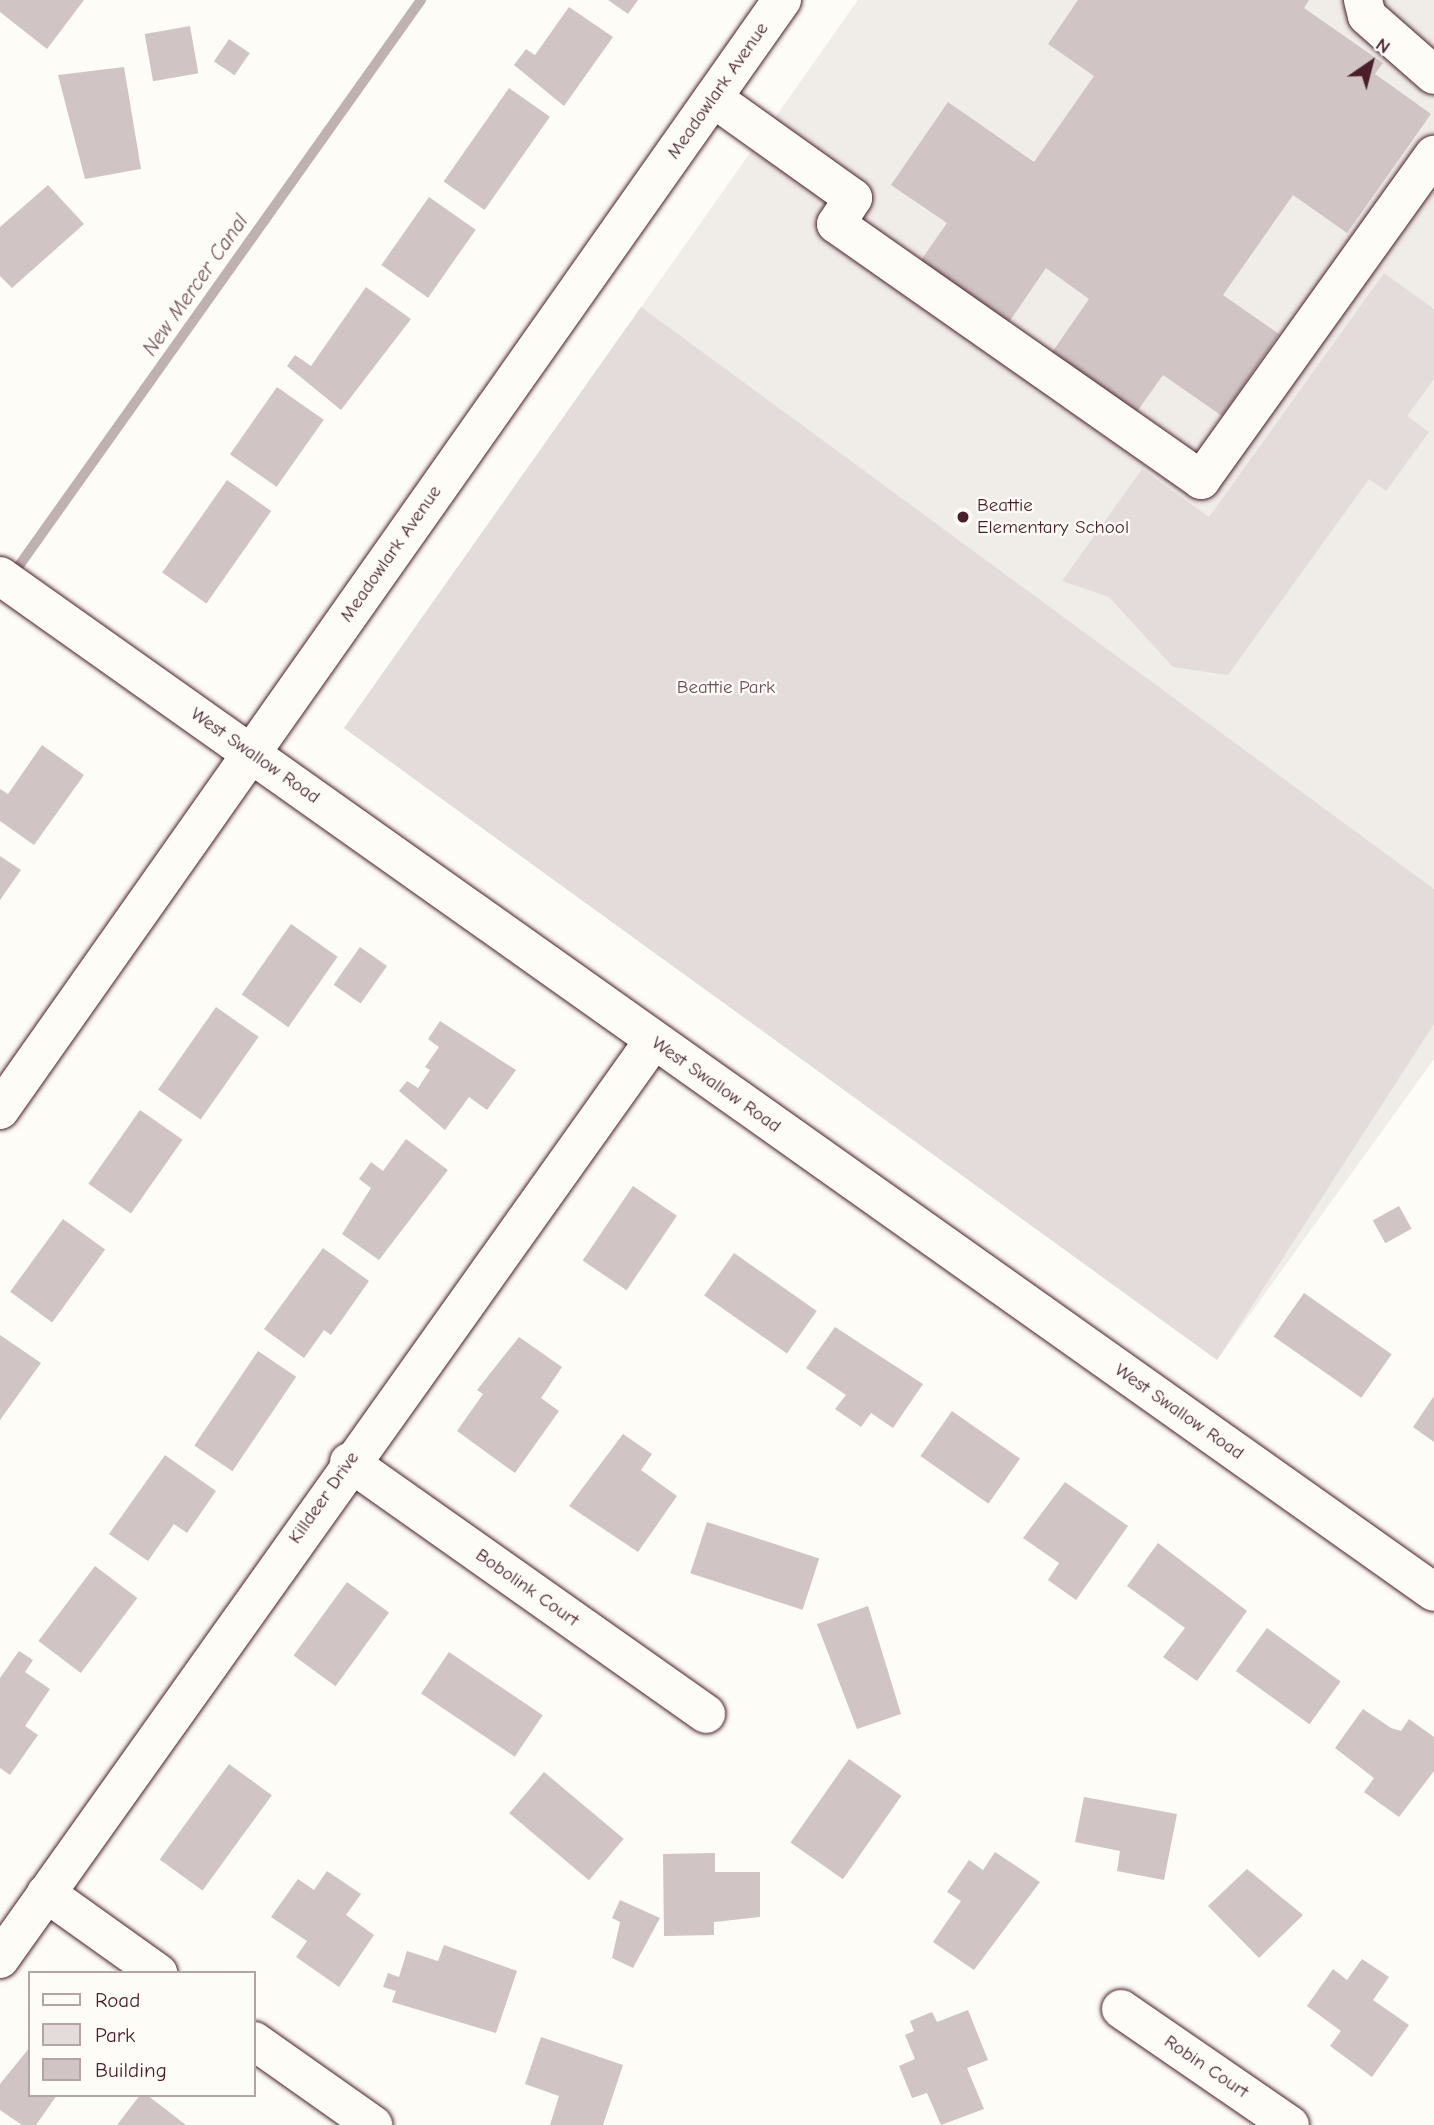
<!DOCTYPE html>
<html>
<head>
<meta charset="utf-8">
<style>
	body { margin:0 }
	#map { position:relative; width:1434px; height:2125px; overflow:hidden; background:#fdfcf7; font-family:"Comic Neue",sans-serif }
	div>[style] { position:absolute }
	.built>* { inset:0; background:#f0ece8 }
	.green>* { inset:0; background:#e3dcda }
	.stream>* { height:10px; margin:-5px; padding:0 5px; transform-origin:5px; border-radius:5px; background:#c0b1b1 }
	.building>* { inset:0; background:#d0c5c4; transform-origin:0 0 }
	.roads { filter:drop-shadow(0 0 2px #4a1f2b) drop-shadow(0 0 2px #4a1f2b) }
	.minor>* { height:38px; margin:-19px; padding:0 19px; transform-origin:19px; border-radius:19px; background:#fdfcf7 }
	.dots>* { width:19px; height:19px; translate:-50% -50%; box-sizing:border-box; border:4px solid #fdfcf7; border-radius:50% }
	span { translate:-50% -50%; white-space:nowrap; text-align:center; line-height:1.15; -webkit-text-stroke:5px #fdfcf7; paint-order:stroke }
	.street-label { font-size:19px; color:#4a1f2b }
	.poi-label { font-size:19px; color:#4a1f2b }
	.left { translate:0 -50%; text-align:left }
	.park-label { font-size:19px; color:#704e57 }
	.water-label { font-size:21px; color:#73525a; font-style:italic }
	.legend { position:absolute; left:28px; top:1971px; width:228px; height:126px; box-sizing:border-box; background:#fdfcf7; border:2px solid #b5a4a5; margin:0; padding:9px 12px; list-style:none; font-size:21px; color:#4a1f2b }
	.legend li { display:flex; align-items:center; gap:14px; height:35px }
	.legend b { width:35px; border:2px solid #b5a4a5 }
	.north { position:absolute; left:1336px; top:28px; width:70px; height:70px; -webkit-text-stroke:5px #fdfcf7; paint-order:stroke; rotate:35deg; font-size:19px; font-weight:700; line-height:28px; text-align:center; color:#4a1f2b }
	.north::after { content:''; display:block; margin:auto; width:24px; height:32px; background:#4a1f2b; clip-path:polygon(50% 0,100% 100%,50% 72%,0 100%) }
</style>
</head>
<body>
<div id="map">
	<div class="built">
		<div style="clip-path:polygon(858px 0,1434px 0,1434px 1059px,1217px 1360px,344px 728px)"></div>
	</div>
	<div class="green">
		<div style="clip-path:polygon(1384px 273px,1434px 309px,1434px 379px,1407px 416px,1429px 432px,1386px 491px,1369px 479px,1228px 675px,1173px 667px,1109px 597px,1062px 581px,1142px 469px,1209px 517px)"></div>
		<div style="clip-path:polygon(641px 307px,1434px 889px,1434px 1024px,1217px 1360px,344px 728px)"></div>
	</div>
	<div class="stream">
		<div style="left:11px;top:577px;width:708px;rotate:-54.6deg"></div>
	</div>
	<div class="building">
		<div style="clip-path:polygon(0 0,84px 0,47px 49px,0 12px)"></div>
		<div style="clip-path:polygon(608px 0,638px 0,628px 14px)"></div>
		<div style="clip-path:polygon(1078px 0,1309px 0,1304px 8px,1383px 63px,1375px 74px,1431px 114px,1347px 233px,1293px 195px,1223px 295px,1279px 334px,1222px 416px,1163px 375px,1131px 420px,1046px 361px,1089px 299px,1046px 268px,1005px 328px,917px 266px,947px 223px,891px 185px,948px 102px,1034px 162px,1094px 76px,1048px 44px)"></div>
		<div style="clip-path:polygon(569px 7px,613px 37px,564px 106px,514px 65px,526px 49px,535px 55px)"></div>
		<div style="left:190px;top:26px;width:48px;height:46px;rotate:80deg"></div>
		<div style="left:229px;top:39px;width:25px;height:27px;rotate:34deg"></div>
		<div style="clip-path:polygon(124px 67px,141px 169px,85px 179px,58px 75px)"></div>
		<div style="left:509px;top:88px;width:50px;height:114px;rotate:35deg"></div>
		<div style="clip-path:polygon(48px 185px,84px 224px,12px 288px,0 276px,0 227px)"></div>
		<div style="left:429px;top:197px;width:57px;height:83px;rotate:35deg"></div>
		<div style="clip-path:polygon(366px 287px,411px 319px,341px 410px,287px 366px,295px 355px,311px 366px)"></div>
		<div style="left:277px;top:387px;width:57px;height:82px;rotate:35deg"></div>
		<div style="left:227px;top:480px;width:54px;height:113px;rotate:35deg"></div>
		<div style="clip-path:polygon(42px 745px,84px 775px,34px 845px,0 821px,0 789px,8px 794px)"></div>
		<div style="clip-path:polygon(0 856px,21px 870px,0 900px)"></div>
		<div style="left:291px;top:924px;width:57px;height:86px;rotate:35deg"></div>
		<div style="left:360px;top:947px;width:33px;height:46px;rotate:35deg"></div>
		<div style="left:216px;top:1007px;width:52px;height:101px;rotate:35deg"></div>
		<div style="clip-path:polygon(440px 1021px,516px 1070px,487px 1110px,469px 1097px,445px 1130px,399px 1091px,407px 1081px,418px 1088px,430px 1070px,425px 1067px,439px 1047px,428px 1039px)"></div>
		<div style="left:140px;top:1110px;width:52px;height:90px;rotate:35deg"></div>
		<div style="clip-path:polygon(406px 1139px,448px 1170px,379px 1260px,342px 1234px,371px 1188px,359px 1179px,371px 1162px,383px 1171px)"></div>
		<div style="left:633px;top:1186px;width:53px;height:90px;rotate:34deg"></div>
		<div style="left:1399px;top:1206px;width:26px;height:30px;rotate:61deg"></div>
		<div style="left:63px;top:1219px;width:52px;height:90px;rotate:36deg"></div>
		<div style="clip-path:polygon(323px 1248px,369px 1281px,331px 1335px,324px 1330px,304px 1358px,264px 1329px)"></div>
		<div style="left:734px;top:1253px;width:101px;height:52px;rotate:35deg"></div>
		<div style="left:1304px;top:1293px;width:107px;height:53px;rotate:35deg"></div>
		<div style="clip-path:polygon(835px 1327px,923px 1384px,893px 1428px,871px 1413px,861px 1427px,835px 1409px,846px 1395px,806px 1368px)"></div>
		<div style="clip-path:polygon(0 1335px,41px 1363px,0 1420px)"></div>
		<div style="clip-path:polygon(519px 1337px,562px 1367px,541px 1398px,559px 1411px,515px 1473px,457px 1431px,483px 1394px,477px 1390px)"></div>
		<div style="left:258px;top:1351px;width:46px;height:114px;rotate:34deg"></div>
		<div style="clip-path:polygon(1434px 1396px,1434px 1442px,1413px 1427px)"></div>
		<div style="left:952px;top:1411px;width:83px;height:55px;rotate:35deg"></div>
		<div style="clip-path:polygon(623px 1434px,652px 1454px,641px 1470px,677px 1496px,638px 1552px,569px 1506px)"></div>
		<div style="clip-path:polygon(165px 1455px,216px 1491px,187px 1533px,174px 1524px,148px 1561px,109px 1534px)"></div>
		<div style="clip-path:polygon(1065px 1482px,1128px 1526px,1076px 1600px,1048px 1580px,1059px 1563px,1023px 1538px)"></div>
		<div style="left:707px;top:1522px;width:118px;height:54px;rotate:18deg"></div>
		<div style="clip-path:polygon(1158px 1543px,1247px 1611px,1197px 1681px,1163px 1657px,1185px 1628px,1127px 1586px)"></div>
		<div style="left:95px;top:1566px;width:53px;height:94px;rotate:37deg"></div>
		<div style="left:347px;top:1582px;width:52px;height:91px;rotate:36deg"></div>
		<div style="clip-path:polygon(868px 1606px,901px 1714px,857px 1729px,817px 1624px)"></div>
		<div style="left:1267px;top:1628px;width:91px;height:53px;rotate:36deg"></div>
		<div style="clip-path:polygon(19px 1651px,33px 1660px,25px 1672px,50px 1689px,25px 1726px,38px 1735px,10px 1775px,0 1768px,0 1678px)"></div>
		<div style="left:449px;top:1652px;width:113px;height:50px;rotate:34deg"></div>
		<div style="clip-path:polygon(1363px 1709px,1391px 1728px,1401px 1731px,1409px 1719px,1434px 1737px,1434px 1771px,1399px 1817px,1364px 1792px,1374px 1778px,1335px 1748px)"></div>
		<div style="left:849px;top:1759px;width:64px;height:102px;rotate:35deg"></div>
		<div style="left:229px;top:1764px;width:53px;height:118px;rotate:36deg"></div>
		<div style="left:544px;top:1772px;width:104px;height:54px;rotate:40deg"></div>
		<div style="clip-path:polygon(1084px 1797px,1177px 1814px,1164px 1880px,1117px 1871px,1120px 1851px,1075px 1842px)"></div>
		<div style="clip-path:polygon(995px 1852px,1040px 1882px,974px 1970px,933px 1942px,961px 1901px,947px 1892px,969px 1860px,983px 1870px)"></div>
		<div style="clip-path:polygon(715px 1853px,715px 1872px,760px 1872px,760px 1917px,714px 1922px,714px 1935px,664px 1936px,663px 1854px)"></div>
		<div style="clip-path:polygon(1247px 1869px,1303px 1915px,1259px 1958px,1208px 1906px)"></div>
		<div style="clip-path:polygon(327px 1871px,361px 1894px,346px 1915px,374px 1935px,339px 1987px,296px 1957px,307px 1941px,271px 1917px,298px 1879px,314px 1890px)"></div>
		<div style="clip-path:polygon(620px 1900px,660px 1918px,633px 1968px,612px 1958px,620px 1922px,612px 1918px)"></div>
		<div style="clip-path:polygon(444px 1945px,517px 1971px,496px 2033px,392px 2002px,396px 1991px,383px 1987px,388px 1973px,399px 1977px,407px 1951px,438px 1961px)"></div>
		<div style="clip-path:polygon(1362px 1959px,1389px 1977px,1373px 2000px,1409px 2025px,1372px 2077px,1330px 2046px,1341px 2031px,1307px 2006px,1333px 1969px,1347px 1980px)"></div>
		<div style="clip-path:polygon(968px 2010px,988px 2060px,967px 2068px,984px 2109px,941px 2125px,927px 2093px,912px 2098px,899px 2066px,915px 2059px,905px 2035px,914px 2031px,910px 2021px,932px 2012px,937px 2022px)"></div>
		<div style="clip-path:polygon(541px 2037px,623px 2065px,603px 2125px,550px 2125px,559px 2096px,525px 2084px)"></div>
		<div style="clip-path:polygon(30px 2047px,30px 2095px,57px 2095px,36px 2125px,22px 2125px,0 2110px,0 2084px)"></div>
		<div style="clip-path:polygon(140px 2095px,147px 2095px,186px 2125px,117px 2125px)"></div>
	</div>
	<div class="roads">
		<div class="minor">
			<div style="left:1363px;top:0;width:16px;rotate:76deg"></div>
			<div style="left:1367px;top:16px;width:89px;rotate:41.4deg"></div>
			<div style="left:713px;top:98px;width:172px;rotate:35.5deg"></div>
			<div style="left:853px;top:198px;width:31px;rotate:123deg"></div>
			<div style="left:836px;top:224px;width:446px;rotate:35deg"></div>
			<div style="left:1201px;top:480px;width:400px;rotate:-54.4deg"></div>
			<div style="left:0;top:576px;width:1757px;rotate:35.32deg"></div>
			<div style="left:0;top:1110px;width:1358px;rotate:-54.84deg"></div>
			<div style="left:349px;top:1462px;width:437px;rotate:35.2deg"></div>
			<div style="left:46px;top:1893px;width:138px;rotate:35.5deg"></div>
			<div style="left:0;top:1959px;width:1127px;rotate:-54.57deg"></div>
			<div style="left:1121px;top:2009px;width:205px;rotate:34.5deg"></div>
			<div style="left:254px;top:2041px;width:146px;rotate:35.2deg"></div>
		</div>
	</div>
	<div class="dots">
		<div style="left:963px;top:517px;background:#4a1f2b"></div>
	</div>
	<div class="street-label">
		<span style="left:718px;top:91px;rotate:-55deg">Meadowlark Avenue</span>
		<span style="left:391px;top:554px;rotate:-55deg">Meadowlark Avenue</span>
		<span style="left:255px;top:756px;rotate:35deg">West Swallow Road</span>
		<span style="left:716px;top:1085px;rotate:35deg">West Swallow Road</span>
		<span style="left:1179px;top:1412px;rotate:35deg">West Swallow Road</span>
		<span style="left:324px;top:1498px;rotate:-55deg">Killdeer Drive</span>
		<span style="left:527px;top:1588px;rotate:35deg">Bobolink Court</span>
		<span style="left:1206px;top:2067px;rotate:34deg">Robin Court</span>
	</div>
	<div class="poi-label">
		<span class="left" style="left:977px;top:517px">Beattie<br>Elementary School</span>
	</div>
	<div class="park-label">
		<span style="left:726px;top:688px">Beattie Park</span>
	</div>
	<div class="water-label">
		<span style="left:195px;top:285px;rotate:-55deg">New Mercer Canal</span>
	</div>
	<ul class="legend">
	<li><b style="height:9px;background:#fdfcf7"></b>Road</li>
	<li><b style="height:19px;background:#e3dcda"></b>Park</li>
	<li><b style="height:19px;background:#d0c5c4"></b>Building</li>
	</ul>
	<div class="north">N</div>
</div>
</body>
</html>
